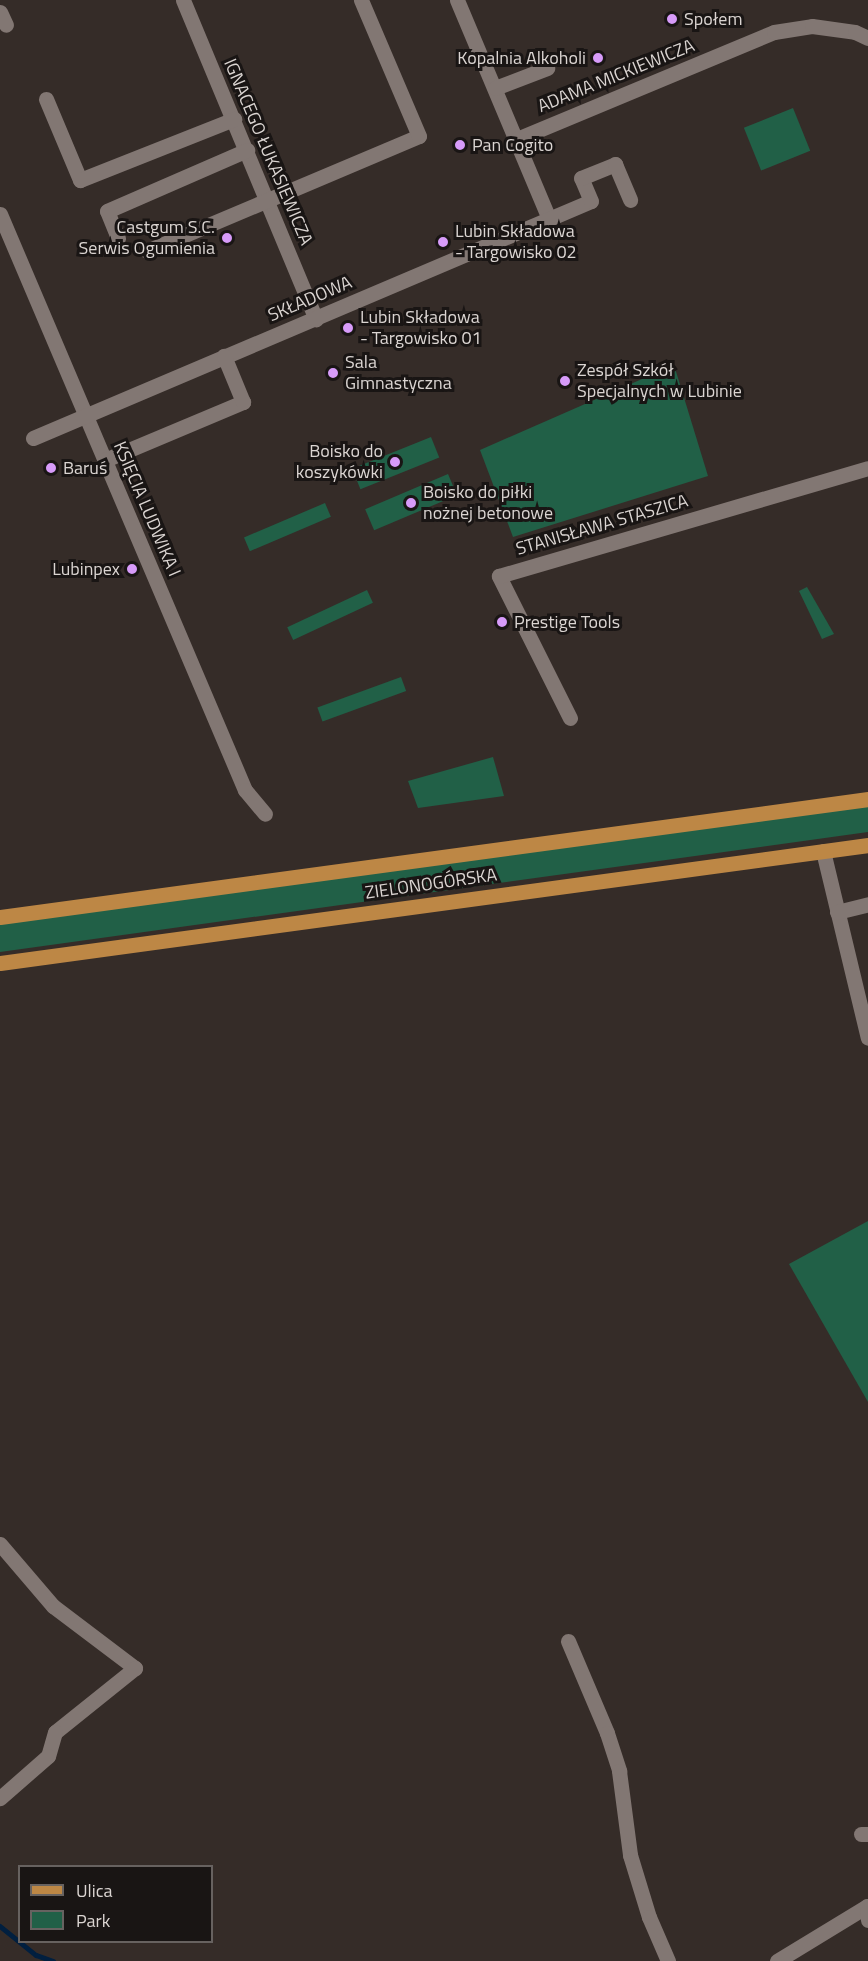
<!DOCTYPE html>
<html>
<head>
<meta charset="utf-8">
<style>
	body { margin:0 }
	#map { position:relative; width:868px; height:1961px; overflow:hidden; background:#352c28; font-family:"Titillium Web",sans-serif }
	div>[style] { position:absolute }
	.green>* { inset:0; background:#216047; transform-origin:0 0 }
	.stream>* { height:4.5px; margin:-2.25px; padding:0 2.25px; transform-origin:2.25px; border-radius:2.25px; background:#011f3f }
	.minor>* { height:15px; margin:-7.5px; padding:0 7.5px; transform-origin:7.5px; border-radius:7.5px; background:#827773 }
	.major>* { height:15px; margin:-7.5px; padding:0 7.5px; transform-origin:7.5px; border-radius:7.5px; background:#bd8745 }
	.dots>* { width:16px; height:16px; translate:-50% -50%; box-sizing:border-box; border:3px solid #191514; border-radius:50% }
	span { translate:-50% -50%; white-space:nowrap; text-align:center; line-height:1.15; -webkit-text-stroke:6px #191514; paint-order:stroke }
	.poi-label { font-size:18px; color:#dbd5d2 }
	.left { translate:0 -50%; text-align:left }
	.right { translate:-100% -50%; text-align:right }
	.street-label { font-size:18px; color:#dbd5d2 }
	.legend { position:absolute; left:18px; top:1865px; width:195px; height:78px; box-sizing:border-box; background:#191514; border:2px solid #676260; margin:0; padding:8px 10px; list-style:none; font-size:18px; color:#dbd5d2 }
	.legend li { display:flex; align-items:center; gap:12px; height:30px }
	.legend b { width:30px; border:2px solid #676260 }
</style>
</head>
<body>
<div id="map">
	<div class="green">
		<div style="left:793px;top:108px;width:46px;height:53px;rotate:68deg"></div>
		<div style="clip-path:polygon(674px 365px,708px 476px,513px 537px,480px 450px)"></div>
		<div style="left:431px;top:437px;width:22px;height:85px;rotate:68deg"></div>
		<div style="left:448px;top:474px;width:23px;height:90px;rotate:67deg"></div>
		<div style="left:325px;top:503px;width:15px;height:88px;rotate:67deg"></div>
		<div style="clip-path:polygon(807px 587px,834px 634px,822px 639px,799px 591px)"></div>
		<div style="left:367px;top:590px;width:14px;height:88px;rotate:65deg"></div>
		<div style="left:401px;top:677px;width:15px;height:89px;rotate:70deg"></div>
		<div style="clip-path:polygon(493px 757px,504px 796px,418px 808px,408px 781px)"></div>
		<div style="clip-path:polygon(868px 806px,868px 832px,0 952px,0 922px)"></div>
		<div style="clip-path:polygon(868px 1221px,868px 1402px,789px 1264px)"></div>
	</div>
	<div class="stream">
		<div style="left:0;top:1926px;width:46px;rotate:38.9deg"></div>
		<div style="left:36px;top:1955px;width:18px;rotate:19deg"></div>
	</div>
	<div class="minor">
		<div style="left:183px;top:0;width:346px;rotate:67.4deg"></div>
		<div style="left:457px;top:0;width:238px;rotate:67.2deg"></div>
		<div style="left:0;top:12px;width:14px;rotate:65deg"></div>
		<div style="left:495px;top:88px;width:56px;rotate:-21deg"></div>
		<div style="left:46px;top:99px;width:88px;rotate:67.2deg"></div>
		<div style="left:80px;top:180px;width:166px;rotate:-21.6deg"></div>
		<div style="left:517px;top:139px;width:278px;rotate:-22.6deg"></div>
		<div style="left:774px;top:32px;width:38px;rotate:-9deg"></div>
		<div style="left:812px;top:26px;width:43px;rotate:7.9deg"></div>
		<div style="left:855px;top:32px;width:14px;rotate:25deg"></div>
		<div style="left:0;top:214px;width:626px;rotate:66.96deg"></div>
		<div style="left:245px;top:790px;width:31px;rotate:50deg"></div>
		<div style="left:118px;top:238px;width:29px;rotate:-112deg"></div>
		<div style="left:107px;top:211px;width:153px;rotate:-23.5deg"></div>
		<div style="left:147px;top:251px;width:295px;rotate:-22.9deg"></div>
		<div style="left:419px;top:136px;width:148px;rotate:-113.1deg"></div>
		<div style="left:33px;top:438px;width:606px;rotate:-23.01deg"></div>
		<div style="left:591px;top:201px;width:25px;rotate:-113deg"></div>
		<div style="left:581px;top:178px;width:37px;rotate:-22deg"></div>
		<div style="left:615px;top:164px;width:39px;rotate:67deg"></div>
		<div style="left:105px;top:460px;width:150px;rotate:-22.8deg"></div>
		<div style="left:243px;top:402px;width:50px;rotate:-112.4deg"></div>
		<div style="left:570px;top:718px;width:159px;rotate:-116.6deg"></div>
		<div style="left:499px;top:576px;width:384px;rotate:-16.3deg"></div>
		<div style="left:823px;top:851px;width:192px;rotate:76.5deg"></div>
		<div style="left:837px;top:912px;width:32px;rotate:-14deg"></div>
		<div style="left:0;top:1544px;width:82px;rotate:49.5deg"></div>
		<div style="left:53px;top:1606px;width:103px;rotate:37.1deg"></div>
		<div style="left:135px;top:1668px;width:102px;rotate:141.3deg"></div>
		<div style="left:55px;top:1732px;width:25px;rotate:106deg"></div>
		<div style="left:48px;top:1756px;width:64px;rotate:138.8deg"></div>
		<div style="left:568px;top:1641px;width:100px;rotate:67deg"></div>
		<div style="left:607px;top:1733px;width:40px;rotate:72deg"></div>
		<div style="left:619px;top:1771px;width:85px;rotate:82.5deg"></div>
		<div style="left:630px;top:1855px;width:65px;rotate:73deg"></div>
		<div style="left:649px;top:1917px;width:48px;rotate:66.6deg"></div>
		<div style="left:861px;top:1834px;width:7px"></div>
		<div style="left:777px;top:1961px;width:105px;rotate:-31.4deg"></div>
		<div style="left:867px;top:1906px;width:14px;rotate:86deg"></div>
	</div>
	<div class="major">
		<div style="left:0;top:917px;width:876px;rotate:-7.74deg"></div>
		<div style="left:0;top:963px;width:876px;rotate:-7.74deg"></div>
	</div>
	<div class="dots">
		<div style="left:672px;top:19px;background:#d79bf9"></div>
		<div style="left:598px;top:58px;background:#d79bf9"></div>
		<div style="left:460px;top:145px;background:#d79bf9"></div>
		<div style="left:227px;top:238px;background:#d79bf9"></div>
		<div style="left:443px;top:242px;background:#d79bf9"></div>
		<div style="left:348px;top:328px;background:#d79bf9"></div>
		<div style="left:333px;top:373px;background:#d79bf9"></div>
		<div style="left:565px;top:381px;background:#d79bf9"></div>
		<div style="left:395px;top:462px;background:#d79bf9"></div>
		<div style="left:51px;top:468px;background:#d79bf9"></div>
		<div style="left:411px;top:503px;background:#d79bf9"></div>
		<div style="left:132px;top:569px;background:#d79bf9"></div>
		<div style="left:502px;top:622px;background:#d79bf9"></div>
	</div>
	<div class="poi-label">
		<span class="left" style="left:684px;top:19px">Społem</span>
		<span class="right" style="left:586px;top:58px">Kopalnia Alkoholi</span>
		<span class="left" style="left:472px;top:145px">Pan Cogito</span>
		<span class="right" style="left:215px;top:238px">Castgum S.C.<br>Serwis Ogumienia</span>
		<span class="left" style="left:455px;top:242px">Lubin Składowa<br>- Targowisko 02</span>
		<span class="left" style="left:360px;top:328px">Lubin Składowa<br>- Targowisko 01</span>
		<span class="left" style="left:345px;top:373px">Sala<br>Gimnastyczna</span>
		<span class="left" style="left:577px;top:381px">Zespół Szkół<br>Specjalnych w Lubinie</span>
		<span class="right" style="left:383px;top:462px">Boisko do<br>koszykówki</span>
		<span class="left" style="left:63px;top:468px">Baruś</span>
		<span class="left" style="left:423px;top:503px">Boisko do piłki<br>nożnej betonowe</span>
		<span class="right" style="left:120px;top:569px">Lubinpex</span>
		<span class="left" style="left:514px;top:622px">Prestige Tools</span>
	</div>
	<div class="street-label">
		<span style="left:616px;top:76px;rotate:-22deg">ADAMA MICKIEWICZA</span>
		<span style="left:268px;top:152px;rotate:67deg">IGNACEGO ŁUKASIEWICZA</span>
		<span style="left:310px;top:299px;rotate:-23deg">SKŁADOWA</span>
		<span style="left:147px;top:509px;rotate:67deg">KSIĘCIA LUDWIKA I</span>
		<span style="left:602px;top:525px;rotate:-16deg">STANISŁAWA STASZICA</span>
		<span style="left:431px;top:884px;rotate:-8deg">ZIELONOGÓRSKA</span>
	</div>
	<ul class="legend">
	<li><b style="height:8px;background:#bd8745"></b>Ulica</li>
	<li><b style="height:16px;background:#216047"></b>Park</li>
	</ul>
</div>
</body>
</html>
